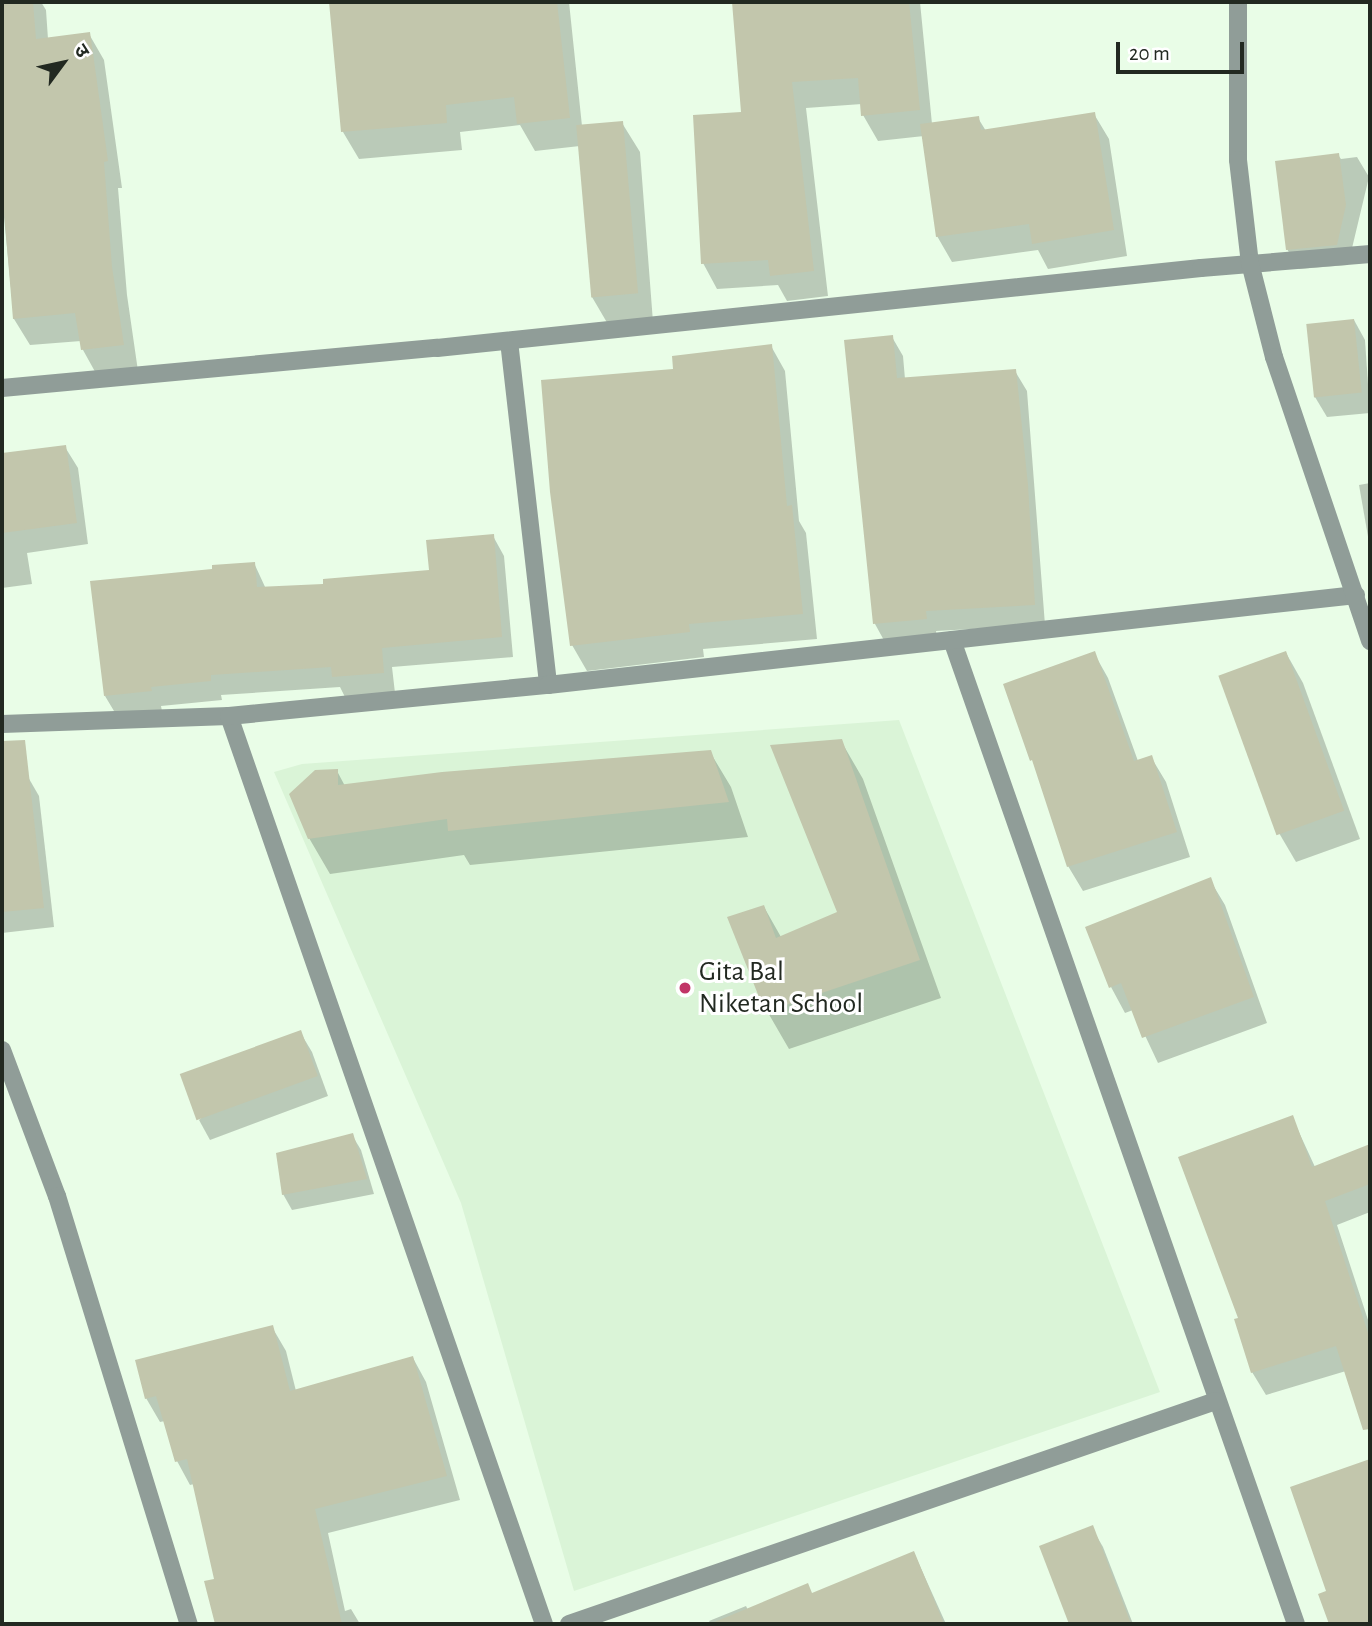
<!DOCTYPE html>
<html>
<head>
<meta charset="utf-8">
<style>
	body { margin:0 }
	#map { position:relative; width:1372px; height:1626px; overflow:hidden; background:#e9fde7; font-family:"Alegreya Sans","Noto Sans Devanagari",sans-serif }
	div>[style] { position:absolute }
	.built>* { inset:0; background:#daf4d7 }
	.shadow>* { inset:0; background:#0003 }
	.building>* { inset:0; background:#c2c6ac; transform-origin:0 0 }
	.minor>* { height:18px; margin:-9px; padding:0 9px; transform-origin:9px; border-radius:9px; background:#909d98 }
	.tertiary>* { height:18px; margin:-9px; padding:0 9px; transform-origin:9px; border-radius:9px; background:#909d98 }
	.dots>* { width:19px; height:19px; translate:-50% -50%; box-sizing:border-box; border:4px solid #fff; border-radius:50% }
	span { translate:-50% -50%; white-space:nowrap; text-align:center; line-height:1.15; -webkit-text-stroke:6px #fff; paint-order:stroke }
	.poi-label { font-size:28px; color:#222921 }
	.left { translate:0 -50%; text-align:left }
	.frame { position:absolute; inset:0; border:4px solid #222921; pointer-events:none }
	.north { position:absolute; left:28px; top:28px; width:70px; height:70px; -webkit-text-stroke:5px #fff; paint-order:stroke; rotate:57deg; font-size:19px; font-weight:700; line-height:28px; text-align:center; color:#222921 }
	.north::after { content:''; display:block; margin:auto; width:24px; height:32px; background:#222921; clip-path:polygon(50% 0,100% 100%,50% 72%,0 100%) }
	.scale { position:absolute; left:1116px; top:42px; width:128px; height:32px; box-sizing:border-box; border:4px solid #222921; border-top:0; padding-left:9px; font-size:21px; line-height:24px; white-space:nowrap; color:#222921; -webkit-text-stroke:5px #fff; paint-order:stroke }
</style>
</head>
<body>
<div id="map">
	<div class="built">
		<div style="clip-path:polygon(899px 720px,1160px 1392px,574px 1591px,461px 1203px,274px 772px,302px 764px)"></div>
	</div>
	<div class="shadow">
		<div style="clip-path:polygon(2px 2px,41px 2px,46px 10px,48px 39px,89px 34px,104px 60px,122px 188px,118px 188px,127px 295px,138px 371px,98px 377px,83px 350px,81px 341px,30px 345px,14px 319px,2px 197px)"></div>
		<div style="clip-path:polygon(331px 2px,569px 2px,582px 126px,622px 123px,640px 152px,653px 322px,609px 326px,592px 297px,580px 146px,535px 151px,520px 125px,460px 132px,462px 150px,359px 159px,343px 132px)"></div>
		<div style="clip-path:polygon(734px 2px,920px 2px,932px 124px,978px 118px,986px 131px,1094px 114px,1109px 139px,1127px 256px,1048px 269px,1038px 250px,952px 262px,937px 236px,924px 136px,878px 141px,863px 115px,862px 104px,806px 108px,828px 296px,787px 301px,778px 285px,717px 289px,703px 263px,743px 114px)"></div>
		<div style="clip-path:polygon(1338px 155px,1341px 159px,1357px 157px,1369px 177px,1348px 265px,1299px 269px,1287px 249px)"></div>
		<div style="clip-path:polygon(1354px 320px,1365px 340px,1370px 413px,1327px 417px,1315px 397px)"></div>
		<div style="clip-path:polygon(892px 337px,903px 356px,905px 379px,1015px 371px,1027px 391px,1045px 625px,936px 631px,937px 638px,886px 644px,875px 624px,846px 341px)"></div>
		<div style="clip-path:polygon(771px 346px,785px 371px,799px 521px,806px 533px,817px 639px,703px 649px,704px 657px,587px 671px,572px 645px,675px 370px)"></div>
		<div style="clip-path:polygon(65px 447px,78px 468px,88px 544px,27px 553px,32px 584px,2px 588px,2px 455px)"></div>
		<div style="clip-path:polygon(1370px 483px,1370px 548px,1359px 485px)"></div>
		<div style="clip-path:polygon(493px 536px,504px 556px,513px 657px,392px 667px,395px 693px,345px 697px,340px 687px,221px 695px,222px 700px,161px 706px,162px 711px,117px 716px,105px 696px,214px 571px,254px 563px,266px 589px,325px 585px,430px 572px)"></div>
		<div style="clip-path:polygon(1094px 653px,1108px 678px,1138px 761px,1151px 757px,1166px 782px,1190px 857px,1083px 891px,1068px 866px,1038px 771px,1005px 685px)"></div>
		<div style="clip-path:polygon(1286px 653px,1303px 683px,1360px 839px,1296px 862px,1279px 833px,1221px 677px)"></div>
		<div style="clip-path:polygon(841px 741px,863px 779px,941px 998px,789px 1049px,767px 1011px,764px 907px,781px 937px,840px 913px)"></div>
		<div style="clip-path:polygon(710px 752px,731px 787px,748px 837px,470px 865px,464px 855px,330px 874px,309px 838px,337px 771px,345px 786px)"></div>
		<div style="clip-path:polygon(28px 777px,39px 796px,54px 927px,2px 933px,2px 779px)"></div>
		<div style="clip-path:polygon(1210px 880px,1225px 905px,1267px 1023px,1158px 1063px,1133px 1010px,1125px 1013px,1111px 987px)"></div>
		<div style="clip-path:polygon(300px 1032px,312px 1052px,328px 1096px,210px 1140px,199px 1120px)"></div>
		<div style="clip-path:polygon(1292px 1117px,1315px 1167px,1370px 1146px,1370px 1212px,1337px 1225px,1370px 1326px,1370px 1386px,1355px 1391px,1355px 1395px,1370px 1390px,1370px 1415px,1366px 1416px,1353px 1393px,1346px 1371px,1266px 1395px,1252px 1372px,1236px 1320px,1241px 1319px,1180px 1158px)"></div>
		<div style="clip-path:polygon(352px 1135px,361px 1150px,374px 1194px,292px 1210px,283px 1194px)"></div>
		<div style="clip-path:polygon(272px 1327px,286px 1351px,296px 1391px,413px 1358px,426px 1382px,460px 1500px,328px 1533px,345px 1611px,351px 1609px,360px 1624px,217px 1624px,216px 1580px,194px 1484px,190px 1485px,177px 1461px,165px 1421px,160px 1422px,146px 1398px)"></div>
		<div style="clip-path:polygon(1370px 1462px,1370px 1624px,1331px 1624px,1320px 1595px,1328px 1592px,1293px 1488px)"></div>
		<div style="clip-path:polygon(1092px 1528px,1103px 1547px,1133px 1624px,1071px 1624px,1041px 1547px)"></div>
		<div style="clip-path:polygon(914px 1553px,946px 1624px,711px 1624px,709px 1621px,746px 1606px,748px 1610px,813px 1594px)"></div>
	</div>
	<div class="building">
		<div style="clip-path:polygon(2px 2px,33px 2px,36px 39px,90px 32px,108px 161px,104px 162px,112px 267px,124px 345px,81px 350px,75px 313px,13px 319px,2px 187px)"></div>
		<div style="clip-path:polygon(329px 2px,557px 2px,570px 118px,517px 124px,514px 97px,446px 105px,447px 123px,341px 132px)"></div>
		<div style="clip-path:polygon(732px 2px,909px 2px,920px 110px,861px 116px,858px 78px,792px 82px,814px 271px,770px 276px,768px 260px,701px 264px,693px 115px,741px 112px)"></div>
		<div style="clip-path:polygon(1095px 112px,1114px 230px,1032px 244px,1029px 224px,936px 237px,920px 124px,979px 116px,981px 130px)"></div>
		<div style="left:623px;top:121px;width:173px;height:47px;rotate:85deg"></div>
		<div style="clip-path:polygon(1339px 153px,1346px 205px,1337px 245px,1286px 250px,1275px 161px)"></div>
		<div style="left:1354px;top:319px;width:74px;height:48px;rotate:84deg"></div>
		<div style="clip-path:polygon(893px 335px,897px 378px,1016px 369px,1028px 485px,1035px 605px,926px 611px,927px 619px,873px 624px,844px 340px)"></div>
		<div style="clip-path:polygon(772px 344px,787px 506px,792px 505px,803px 614px,689px 624px,690px 632px,570px 646px,550px 492px,541px 380px,673px 369px,672px 356px)"></div>
		<div style="clip-path:polygon(66px 445px,77px 523px,2px 533px,2px 453px)"></div>
		<div style="clip-path:polygon(494px 534px,502px 637px,382px 648px,384px 673px,332px 677px,331px 667px,211px 675px,211px 681px,151px 687px,152px 691px,104px 696px,90px 581px,212px 569px,212px 565px,255px 562px,257px 587px,323px 584px,323px 579px,429px 570px,426px 540px)"></div>
		<div style="clip-path:polygon(1095px 651px,1134px 761px,1152px 755px,1177px 832px,1067px 867px,1032px 760px,1030px 761px,1003px 684px)"></div>
		<div style="left:1286px;top:651px;width:170px;height:72px;rotate:70deg"></div>
		<div style="clip-path:polygon(842px 739px,920px 960px,765px 1012px,727px 917px,764px 905px,776px 938px,837px 912px,770px 745px)"></div>
		<div style="clip-path:polygon(25px 740px,44px 908px,2px 912px,2px 741px)"></div>
		<div style="clip-path:polygon(711px 750px,729px 802px,448px 831px,447px 819px,308px 839px,289px 794px,315px 770px,338px 769px,338px 785px,442px 772px)"></div>
		<div style="clip-path:polygon(1211px 877px,1254px 997px,1142px 1038px,1121px 983px,1109px 988px,1085px 927px)"></div>
		<div style="left:301px;top:1030px;width:49px;height:129px;rotate:70deg"></div>
		<div style="clip-path:polygon(1293px 1115px,1312px 1167px,1370px 1144px,1370px 1184px,1325px 1201px,1370px 1339px,1370px 1429px,1363px 1430px,1336px 1346px,1251px 1373px,1234px 1319px,1238px 1318px,1178px 1157px)"></div>
		<div style="clip-path:polygon(353px 1133px,367px 1179px,282px 1195px,276px 1153px)"></div>
		<div style="clip-path:polygon(273px 1325px,290px 1391px,413px 1356px,447px 1476px,315px 1509px,342px 1624px,215px 1624px,204px 1581px,214px 1579px,187px 1459px,175px 1462px,156px 1396px,145px 1399px,135px 1360px)"></div>
		<div style="clip-path:polygon(1370px 1459px,1370px 1624px,1329px 1624px,1318px 1594px,1326px 1591px,1290px 1487px)"></div>
		<div style="clip-path:polygon(1093px 1525px,1131px 1624px,1069px 1624px,1039px 1546px)"></div>
		<div style="clip-path:polygon(914px 1551px,944px 1624px,710px 1624px,808px 1583px,812px 1593px)"></div>
	</div>
	<div class="minor">
		<div style="left:509px;top:341px;width:346px;rotate:83.5deg"></div>
		<div style="left:2px;top:388px;width:437px;rotate:-5.3deg"></div>
		<div style="left:437px;top:348px;width:768px;rotate:-5.98deg"></div>
		<div style="left:1201px;top:268px;width:170px;rotate:-4.7deg"></div>
		<div style="left:952px;top:640px;width:1042px;rotate:70.73deg"></div>
		<div style="left:229px;top:716px;width:961px;rotate:70.87deg"></div>
		<div style="left:2px;top:724px;width:227px;rotate:-2deg"></div>
		<div style="left:229px;top:716px;width:321px;rotate:-5.6deg"></div>
		<div style="left:548px;top:685px;width:813px;rotate:-6.36deg"></div>
		<div style="left:2px;top:1050px;width:156px;rotate:69.4deg"></div>
		<div style="left:57px;top:1196px;width:448px;rotate:72.9deg"></div>
		<div style="left:569px;top:1624px;width:684px;rotate:-19.02deg"></div>
	</div>
	<div class="tertiary">
		<div style="left:1238px;top:2px;width:158px;rotate:90deg"></div>
		<div style="left:1238px;top:160px;width:104px;rotate:83.4deg"></div>
		<div style="left:1250px;top:263px;width:97px;rotate:75.7deg"></div>
		<div style="left:1274px;top:357px;width:300px;rotate:71.3deg"></div>
	</div>
	<div class="dots">
		<div style="left:685px;top:988px;background:#c13467"></div>
	</div>
	<div class="poi-label">
		<span class="left" style="left:699px;top:988px">Gita Bal<br>Niketan School</span>
	</div>
	<div class="frame"></div>
	<div class="north">उ</div>
	<div class="scale">20 m</div>
</div>
</body>
</html>
